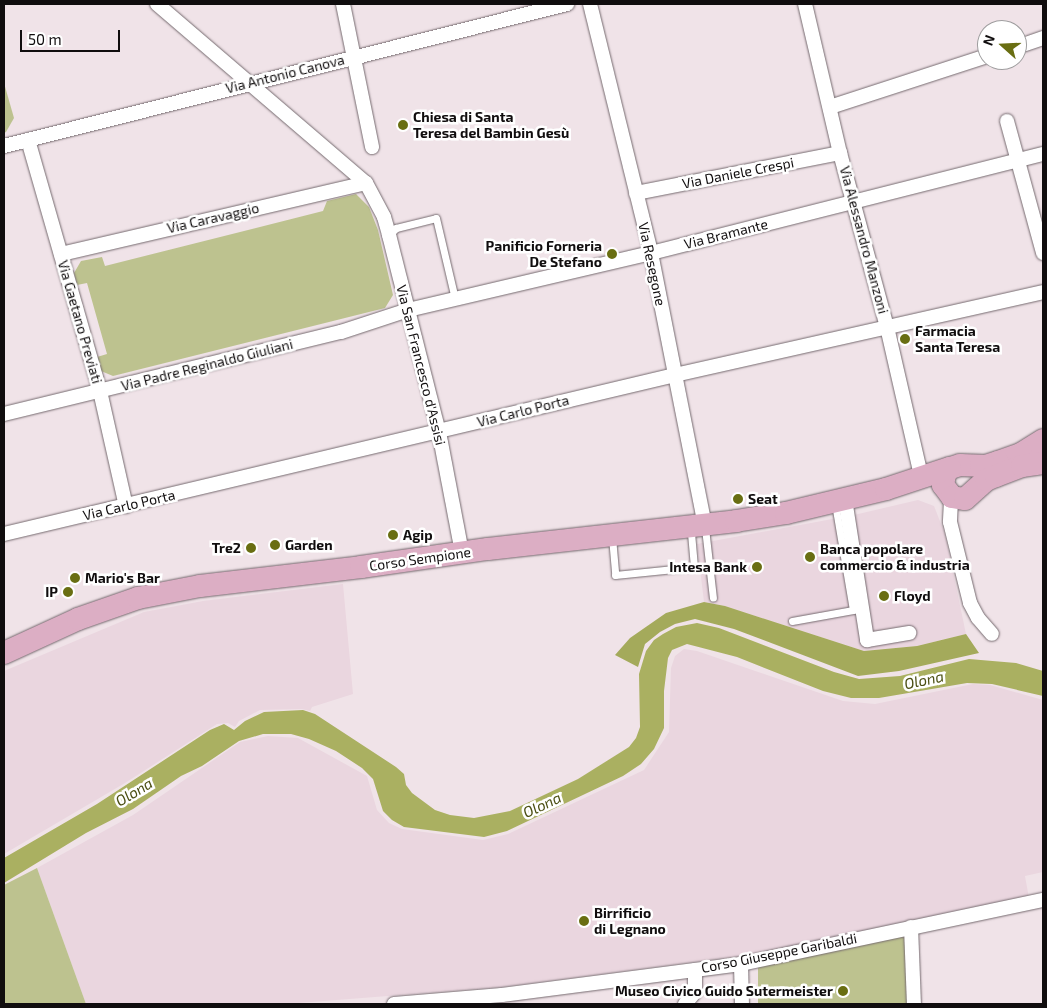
<!DOCTYPE html>
<html>
<head>
<meta charset="utf-8">
<style>
	body { margin:0 }
	#map { position:relative; width:1047px; height:1008px; overflow:hidden; background:#f0e3e8; font-family:"Exo 2",sans-serif }
	div>[style] { position:absolute }
	.built>* { inset:0; background:#ead6df }
	.green>* { inset:0; background:#bdc28f }
	.forest>* { inset:0; background:#a4aa5b }
	.water>* { inset:0; background:#aab061 }
	.roads { filter:drop-shadow(0 0 1px #756a6f) drop-shadow(0 0 1px #756a6f) }
	.lane>* { height:7px; margin:-3.5px; padding:0 3.5px; transform-origin:3.5px; border-radius:3.5px; background:#fff }
	.street>* { height:14px; margin:-7px; padding:0 7px; transform-origin:7px; border-radius:7px; background:#fff }
	.primary>* { height:22px; margin:-11px; padding:0 11px; transform-origin:11px; border-radius:11px; background:#dcaec4 }
	.dots>* { width:14px; height:14px; translate:-50% -50%; box-sizing:border-box; border:2px solid #fff; border-radius:50% }
	span { translate:-50% -50%; white-space:nowrap; text-align:center; line-height:1.15; -webkit-text-stroke:5px #fff; paint-order:stroke }
	.street-label { font-size:14px; color:#100d0e }
	.poi-label { font-size:14px; color:#100d0e; font-weight:700 }
	.left { translate:0 -50%; text-align:left }
	.right { translate:-100% -50%; text-align:right }
	.water-label { font-size:15px; color:#4b4f13; font-style:italic }
	.frame { position:absolute; inset:0; border:5px solid #100d0e; pointer-events:none }
	.north { position:absolute; left:977px; top:20px; width:50px; height:50px; box-sizing:border-box; background:#fff; border:1px solid #9f9e9f; border-radius:50%; rotate:290deg; font-size:14px; font-weight:700; line-height:20px; text-align:center; color:#100d0e }
	.north::after { content:''; display:block; margin:auto; width:18px; height:22px; background:#696e12; clip-path:polygon(50% 0,100% 100%,50% 72%,0 100%) }
	.scale { position:absolute; left:20px; top:30px; width:100px; height:22px; box-sizing:border-box; border:2px solid #100d0e; border-top:0; padding-left:6px; font-size:15px; line-height:18px; white-space:nowrap; color:#100d0e; -webkit-text-stroke:4px #fff; paint-order:stroke }
</style>
</head>
<body>
<div id="map">
	<div class="built">
		<div style="clip-path:polygon(918px 500px,934px 506px,945px 534px,966px 634px,917px 646px,864px 651px,725px 606px,704px 602px,697px 544px,854px 515px)"></div>
		<div style="clip-path:polygon(343px 584px,353px 694px,312px 707px,310px 711px,302px 709px,260px 710px,239px 721px,235px 727px,228px 723px,217px 724px,125px 783px,4px 854px,4px 671px,144px 612px,203px 601px)"></div>
		<div style="clip-path:polygon(684px 649px,697px 651px,843px 701px,875px 704px,973px 684px,990px 685px,1043px 700px,1043px 872px,1025px 876px,1029px 898px,740px 956px,502px 987px,286px 1004px,86px 1004px,37px 868px,133px 815px,240px 742px,268px 736px,298px 738px,367px 776px,377px 810px,389px 823px,402px 829px,483px 840px,508px 834px,644px 770px,669px 732px,671px 668px,675px 656px)"></div>
	</div>
	<div class="green">
		<div style="clip-path:polygon(4px 83px,14px 118px,6px 132px,4px 133px)"></div>
		<div style="clip-path:polygon(356px 194px,369px 207px,378px 230px,393px 295px,385px 308px,113px 376px,101px 371px,97px 357px,107px 354px,87px 283px,77px 285px,74px 273px,81px 261px,102px 257px,105px 266px,323px 211px,327px 201px)"></div>
		<div style="clip-path:polygon(37px 868px,86px 1004px,4px 1004px,4px 885px)"></div>
		<div style="clip-path:polygon(896px 934px,907px 939px,909px 1004px,758px 1004px,758px 967px)"></div>
	</div>
	<div class="forest">
		<div style="clip-path:polygon(704px 602px,725px 606px,864px 651px,917px 646px,966px 634px,979px 653px,899px 671px,858px 676px,734px 629px,695px 619px,675px 624px,660px 632px,645px 644px,638px 667px,615px 655px,630px 638px,666px 613px)"></div>
	</div>
	<div class="water">
		<div style="clip-path:polygon(697px 623px,719px 628px,834px 672px,859px 679px,900px 676px,969px 659px,1016px 663px,1043px 671px,1043px 696px,992px 684px,967px 683px,879px 698px,851px 698px,823px 691px,737px 657px,687px 644px,672px 650px,668px 658px,664px 691px,664px 728px,654px 749px,641px 764px,623px 776px,507px 831px,484px 837px,404px 827px,392px 820px,383px 811px,373px 779px,362px 768px,336px 751px,309px 739px,291px 734px,263px 734px,239px 741px,202px 766px,181px 776px,133px 809px,86px 833px,4px 883px,4px 858px,97px 804px,210px 730px,224px 724px,234px 730px,245px 721px,264px 712px,303px 710px,315px 714px,396px 767px,404px 774px,406px 785px,412px 793px,435px 810px,450px 815px,474px 818px,510px 811px,578px 779px,629px 747px,636px 738px,640px 727px,639px 674px,646px 651px,654px 640px,663px 634px,676px 627px)"></div>
	</div>
	<div class="roads">
		<div class="lane">
			<div style="left:389px;top:235px;width:10px;rotate:-45deg"></div>
			<div style="left:396px;top:228px;width:41px;rotate:-14deg"></div>
			<div style="left:436px;top:218px;width:83px;rotate:76.8deg"></div>
			<div style="left:705px;top:528px;width:70px;rotate:83.5deg"></div>
			<div style="left:612px;top:537px;width:38px;rotate:85deg"></div>
			<div style="left:615px;top:575px;width:79px;rotate:-5.8deg"></div>
			<div style="left:694px;top:567px;width:37px;rotate:-95deg"></div>
			<div style="left:792px;top:621px;width:62px;rotate:-10.2deg"></div>
			<div style="left:853px;top:610px;width:108px;rotate:-99.6deg"></div>
		</div>
		<div class="street">
			<div style="left:157px;top:4px;width:275px;rotate:40.6deg"></div>
			<div style="left:366px;top:183px;width:38px;rotate:62deg"></div>
			<div style="left:384px;top:217px;width:19px;rotate:74deg"></div>
			<div style="left:389px;top:235px;width:203px;rotate:75.8deg"></div>
			<div style="left:439px;top:432px;width:123px;rotate:79.2deg"></div>
			<div style="left:343px;top:4px;width:146px;rotate:78.5deg"></div>
			<div style="left:590px;top:4px;width:256px;rotate:76.2deg"></div>
			<div style="left:651px;top:253px;width:277px;rotate:78.8deg"></div>
			<div style="left:805px;top:4px;width:153px;rotate:76.8deg"></div>
			<div style="left:840px;top:153px;width:180px;rotate:74.9deg"></div>
			<div style="left:887px;top:327px;width:153px;rotate:77.1deg"></div>
			<div style="left:1017px;top:47px;width:28px;rotate:-19deg"></div>
			<div style="left:830px;top:107px;width:165px;rotate:-18deg"></div>
			<div style="left:1007px;top:121px;width:137px;rotate:74.7deg"></div>
			<div style="left:28px;top:140px;width:261px;rotate:74deg"></div>
			<div style="left:100px;top:391px;width:118px;rotate:77.3deg"></div>
			<div style="left:4px;top:146px;width:581px;rotate:-14.16deg"></div>
			<div style="left:636px;top:193px;width:208px;rotate:-11.1deg"></div>
			<div style="left:61px;top:254px;width:313px;rotate:-13.1deg"></div>
			<div style="left:4px;top:414px;width:347px;rotate:-13.7deg"></div>
			<div style="left:341px;top:332px;width:71px;rotate:-18.2deg"></div>
			<div style="left:408px;top:310px;width:250px;rotate:-13.2deg"></div>
			<div style="left:651px;top:253px;width:404px;rotate:-14.2deg"></div>
			<div style="left:949px;top:494px;width:7px;rotate:74deg"></div>
			<div style="left:951px;top:501px;width:21px;rotate:93deg"></div>
			<div style="left:950px;top:522px;width:83px;rotate:76.1deg"></div>
			<div style="left:970px;top:603px;width:17px;rotate:62deg"></div>
			<div style="left:978px;top:618px;width:21px;rotate:49deg"></div>
			<div style="left:845px;top:499px;width:143px;rotate:81.1deg"></div>
			<div style="left:867px;top:640px;width:43px;rotate:-9.5deg"></div>
			<div style="left:4px;top:534px;width:690px;rotate:-13.33deg"></div>
			<div style="left:675px;top:375px;width:377px;rotate:-12.7deg"></div>
			<div style="left:911px;top:927px;width:77px;rotate:87.8deg"></div>
			<div style="left:741px;top:964px;width:40px;rotate:88.6deg"></div>
			<div style="left:394px;top:1004px;width:108px;rotate:-4.8deg"></div>
			<div style="left:502px;top:995px;width:241px;rotate:-7.4deg"></div>
			<div style="left:741px;top:964px;width:309px;rotate:-12deg"></div>
			<div style="left:685px;top:1004px;width:16px;rotate:-50deg"></div>
			<div style="left:695px;top:992px;width:22px;rotate:-90deg"></div>
		</div>
		<div class="primary">
			<div style="left:1043px;top:440px;width:26px;rotate:148deg"></div>
			<div style="left:1021px;top:454px;width:24px;rotate:161deg"></div>
			<div style="left:998px;top:462px;width:13px;rotate:162deg"></div>
			<div style="left:986px;top:466px;width:26px;rotate:-178deg"></div>
			<div style="left:960px;top:465px;width:10px;rotate:163deg"></div>
			<div style="left:950px;top:468px;width:8px;rotate:130deg"></div>
			<div style="left:945px;top:474px;width:11px;rotate:100deg"></div>
			<div style="left:943px;top:485px;width:15px;rotate:53deg"></div>
			<div style="left:952px;top:497px;width:13px;rotate:9deg"></div>
			<div style="left:965px;top:499px;width:28px;rotate:-42deg"></div>
			<div style="left:986px;top:480px;width:11px;rotate:-22deg"></div>
			<div style="left:996px;top:476px;width:28px;rotate:-21deg"></div>
			<div style="left:1022px;top:466px;width:21px;rotate:-8deg"></div>
			<div style="left:4px;top:653px;width:81px;rotate:-24.7deg"></div>
			<div style="left:78px;top:619px;width:64px;rotate:-19.3deg"></div>
			<div style="left:138px;top:598px;width:63px;rotate:-11deg"></div>
			<div style="left:200px;top:586px;width:162px;rotate:-6.7deg"></div>
			<div style="left:361px;top:567px;width:128px;rotate:-8.1deg"></div>
			<div style="left:488px;top:549px;width:250px;rotate:-6.4deg"></div>
			<div style="left:736px;top:521px;width:51px;rotate:-9.1deg"></div>
			<div style="left:786px;top:513px;width:103px;rotate:-13.5deg"></div>
			<div style="left:886px;top:489px;width:67px;rotate:-18.2deg"></div>
		</div>
	</div>
	<div class="dots">
		<div style="left:403px;top:125px;background:#696e12"></div>
		<div style="left:612px;top:254px;background:#696e12"></div>
		<div style="left:905px;top:339px;background:#696e12"></div>
		<div style="left:738px;top:499px;background:#696e12"></div>
		<div style="left:393px;top:535px;background:#696e12"></div>
		<div style="left:275px;top:545px;background:#696e12"></div>
		<div style="left:251px;top:548px;background:#696e12"></div>
		<div style="left:810px;top:557px;background:#696e12"></div>
		<div style="left:757px;top:567px;background:#696e12"></div>
		<div style="left:75px;top:578px;background:#696e12"></div>
		<div style="left:68px;top:592px;background:#696e12"></div>
		<div style="left:884px;top:596px;background:#696e12"></div>
		<div style="left:584px;top:921px;background:#696e12"></div>
		<div style="left:843px;top:991px;background:#696e12"></div>
	</div>
	<div class="street-label">
		<span style="left:285px;top:74px;rotate:-14deg">Via Antonio Canova</span>
		<span style="left:738px;top:173px;rotate:-11deg">Via Daniele Crespi</span>
		<span style="left:213px;top:218px;rotate:-13deg">Via Caravaggio</span>
		<span style="left:726px;top:234px;rotate:-14deg">Via Bramante</span>
		<span style="left:864px;top:240px;rotate:75deg">Via Alessandro Manzoni</span>
		<span style="left:652px;top:264px;rotate:78deg">Via Resegone</span>
		<span style="left:80px;top:322px;rotate:74deg">Via Gaetano Previati</span>
		<span style="left:207px;top:365px;rotate:-14deg">Via Padre Reginaldo Giuliani</span>
		<span style="left:421px;top:365px;rotate:76deg">Via San Francesco d'Assisi</span>
		<span style="left:523px;top:411px;rotate:-14deg">Via Carlo Porta</span>
		<span style="left:129px;top:505px;rotate:-13deg">Via Carlo Porta</span>
		<span style="left:420px;top:559px;rotate:-8deg">Corso Sempione</span>
		<span style="left:779px;top:953px;rotate:-11deg">Corso Giuseppe Garibaldi</span>
	</div>
	<div class="poi-label">
		<span class="left" style="left:413px;top:125px">Chiesa di Santa<br>Teresa del Bambin Gesù</span>
		<span class="right" style="left:602px;top:254px">Panificio Forneria<br>De Stefano</span>
		<span class="left" style="left:915px;top:339px">Farmacia<br>Santa Teresa</span>
		<span class="left" style="left:748px;top:499px">Seat</span>
		<span class="left" style="left:403px;top:535px">Agip</span>
		<span class="left" style="left:285px;top:545px">Garden</span>
		<span class="right" style="left:241px;top:548px">Tre2</span>
		<span class="left" style="left:820px;top:557px">Banca popolare<br>commercio &amp; industria</span>
		<span class="right" style="left:747px;top:567px">Intesa Bank</span>
		<span class="left" style="left:85px;top:578px">Mario's Bar</span>
		<span class="right" style="left:58px;top:592px">IP</span>
		<span class="left" style="left:894px;top:596px">Floyd</span>
		<span class="left" style="left:594px;top:921px">Birrificio<br>di Legnano</span>
		<span class="right" style="left:833px;top:991px">Museo Civico Guido Sutermeister</span>
	</div>
	<div class="water-label">
		<span style="left:924px;top:680px;rotate:-12deg">Olona</span>
		<span style="left:134px;top:792px;rotate:-31deg">Olona</span>
		<span style="left:542px;top:805px;rotate:-25deg">Olona</span>
	</div>
	<div class="frame"></div>
	<div class="north">N</div>
	<div class="scale">50 m</div>
</div>
</body>
</html>
